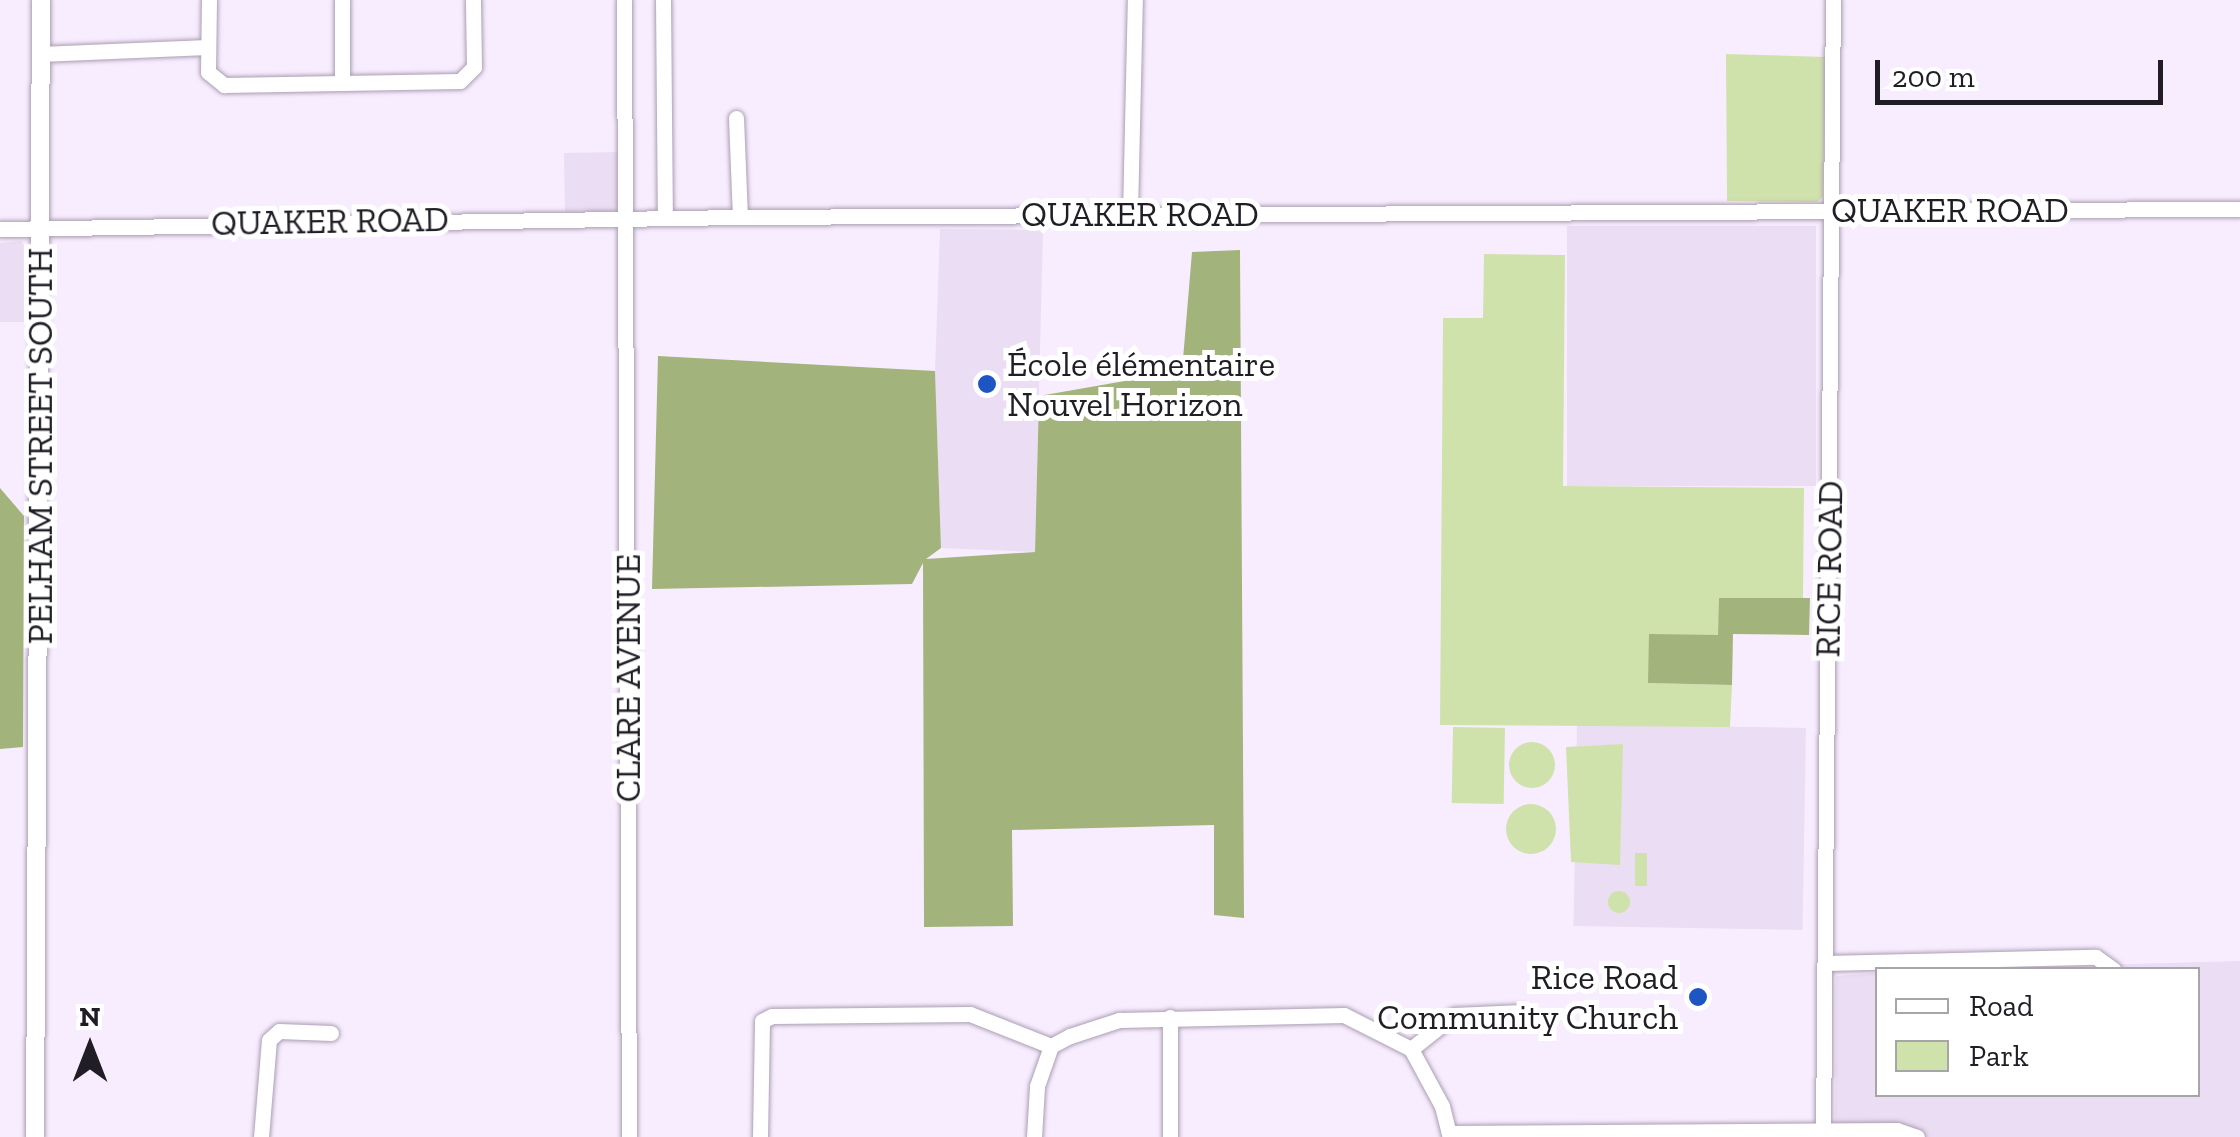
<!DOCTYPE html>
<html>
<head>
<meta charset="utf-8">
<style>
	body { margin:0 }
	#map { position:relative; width:2240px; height:1137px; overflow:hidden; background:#f8edff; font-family:"Zilla Slab",serif }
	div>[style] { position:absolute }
	.built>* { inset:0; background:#ebddf3; transform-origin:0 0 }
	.green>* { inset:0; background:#d0e2ac; transform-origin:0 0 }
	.round { border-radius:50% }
	.forest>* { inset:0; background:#a2b47c }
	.roads { filter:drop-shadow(0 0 2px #ab9eb3) drop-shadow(0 0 2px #ab9eb3) }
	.minor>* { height:15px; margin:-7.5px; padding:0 7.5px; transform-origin:7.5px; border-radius:7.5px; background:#fff }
	.major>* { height:18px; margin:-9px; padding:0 9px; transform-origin:9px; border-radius:9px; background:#fff }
	.dots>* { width:28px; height:28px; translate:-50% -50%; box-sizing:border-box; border:5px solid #fff; border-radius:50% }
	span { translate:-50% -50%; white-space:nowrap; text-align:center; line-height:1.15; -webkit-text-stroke:10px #fff; paint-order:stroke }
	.street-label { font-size:35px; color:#211d25 }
	.poi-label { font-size:35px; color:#211d25 }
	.left { translate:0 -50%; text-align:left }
	.right { translate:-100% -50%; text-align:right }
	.legend { position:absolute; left:1875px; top:967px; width:325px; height:130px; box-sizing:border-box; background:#fff; border:2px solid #a6a5a8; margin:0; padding:12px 18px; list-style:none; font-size:30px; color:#211d25 }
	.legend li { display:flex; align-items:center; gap:20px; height:50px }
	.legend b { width:50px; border:2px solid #a6a5a8 }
	.north { position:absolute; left:40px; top:997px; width:100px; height:100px; -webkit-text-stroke:8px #fff; paint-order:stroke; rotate:0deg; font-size:28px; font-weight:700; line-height:40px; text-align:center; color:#211d25 }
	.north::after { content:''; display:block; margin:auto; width:35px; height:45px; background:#211d25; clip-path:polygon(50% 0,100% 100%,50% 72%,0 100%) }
	.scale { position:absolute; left:1875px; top:60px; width:288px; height:45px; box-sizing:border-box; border:5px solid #211d25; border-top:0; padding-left:12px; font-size:30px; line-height:35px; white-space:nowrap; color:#211d25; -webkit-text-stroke:8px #fff; paint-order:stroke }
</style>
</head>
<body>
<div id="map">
	<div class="built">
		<div style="left:620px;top:152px;width:59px;height:56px;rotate:89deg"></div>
		<div style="left:1567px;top:226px;width:249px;height:260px"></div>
		<div style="clip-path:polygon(940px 229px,1043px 230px,1035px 552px,941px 548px,935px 371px)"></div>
		<div style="clip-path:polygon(21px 241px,27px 250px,25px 322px,0 322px,0 243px)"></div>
		<div style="left:1806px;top:728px;width:202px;height:229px;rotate:91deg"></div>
		<div style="clip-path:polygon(2240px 961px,2240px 1137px,1835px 1137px,1836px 976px,1877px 973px,1878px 1094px,2198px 1094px,2198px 970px,1950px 969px)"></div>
	</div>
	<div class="green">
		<div style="clip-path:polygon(1726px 54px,1826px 57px,1823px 197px,1817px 202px,1727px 201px)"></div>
		<div style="clip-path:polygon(1484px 254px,1565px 255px,1563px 486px,1804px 488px,1803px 598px,1720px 598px,1718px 635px,1648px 683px,1732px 685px,1730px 727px,1440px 725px,1443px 318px,1483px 318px)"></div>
		<div style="left:1453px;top:727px;width:52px;height:76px;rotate:1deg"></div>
		<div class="round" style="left:1509px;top:742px;width:46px;height:46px"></div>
		<div style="clip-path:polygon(1623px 744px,1620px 865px,1571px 862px,1566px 747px)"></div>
		<div class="round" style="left:1506px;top:804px;width:50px;height:50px"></div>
		<div style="left:1647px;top:853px;width:33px;height:12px;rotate:90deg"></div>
		<div class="round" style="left:1608px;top:891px;width:22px;height:22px"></div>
	</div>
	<div class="forest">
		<div style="clip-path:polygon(1240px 250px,1244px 918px,1214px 915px,1214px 825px,1012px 830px,1013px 926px,924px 927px,923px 563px,912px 584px,652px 589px,658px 356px,935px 371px,941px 548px,926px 559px,1035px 552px,1039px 396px,1182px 371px,1192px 252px)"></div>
		<div style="clip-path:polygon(0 488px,24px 516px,23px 747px,0 749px)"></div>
		<div style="clip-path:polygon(1719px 598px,1810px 598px,1809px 635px,1733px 634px,1732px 685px,1648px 683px,1649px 634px,1718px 635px)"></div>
	</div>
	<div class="roads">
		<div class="minor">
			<div style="left:209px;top:0;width:72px;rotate:90.8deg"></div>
			<div style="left:208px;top:72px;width:21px;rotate:39deg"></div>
			<div style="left:224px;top:85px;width:236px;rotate:-1deg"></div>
			<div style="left:460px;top:81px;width:20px;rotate:-45deg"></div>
			<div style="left:474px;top:67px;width:67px;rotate:-90.9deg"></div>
			<div style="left:624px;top:0;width:1137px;rotate:89.75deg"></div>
			<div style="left:663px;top:0;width:218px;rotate:89.5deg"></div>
			<div style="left:41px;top:54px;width:165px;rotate:-2.4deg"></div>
			<div style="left:342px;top:82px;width:82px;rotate:-90deg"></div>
			<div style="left:736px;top:118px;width:99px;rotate:87.7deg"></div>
			<div style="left:1130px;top:214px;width:214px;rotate:-88.7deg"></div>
			<div style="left:0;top:229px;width:740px;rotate:-0.93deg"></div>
			<div style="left:740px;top:217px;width:1500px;rotate:-0.31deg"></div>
			<div style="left:1825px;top:963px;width:271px;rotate:-1.3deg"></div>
			<div style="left:2096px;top:957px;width:22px;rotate:36deg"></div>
			<div style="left:1411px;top:1049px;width:55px;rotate:-38.3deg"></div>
			<div style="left:1454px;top:1015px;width:69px;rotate:-2.5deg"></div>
			<div style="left:1450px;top:1133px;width:447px;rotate:-0.4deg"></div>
			<div style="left:1897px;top:1130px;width:21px;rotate:19deg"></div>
			<div style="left:261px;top:1137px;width:97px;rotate:-85.3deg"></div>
			<div style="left:269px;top:1040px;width:13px;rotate:-42deg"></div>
			<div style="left:279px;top:1031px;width:52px;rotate:2.2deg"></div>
			<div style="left:760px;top:1137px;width:116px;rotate:-89deg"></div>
			<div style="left:762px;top:1021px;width:11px;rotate:-27deg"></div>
			<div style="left:772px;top:1016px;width:198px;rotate:-0.6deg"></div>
			<div style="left:970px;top:1014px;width:87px;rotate:21.6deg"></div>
			<div style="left:1034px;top:1137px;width:51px;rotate:-86.6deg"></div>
			<div style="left:1037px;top:1086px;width:42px;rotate:-70.7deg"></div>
			<div style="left:1051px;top:1046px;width:21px;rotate:-28deg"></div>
			<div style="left:1070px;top:1036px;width:52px;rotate:-18.1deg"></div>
			<div style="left:1119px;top:1020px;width:225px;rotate:-1.3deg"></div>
			<div style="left:1344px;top:1015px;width:75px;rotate:26.9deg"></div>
			<div style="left:1411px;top:1049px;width:65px;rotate:61.5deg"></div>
			<div style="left:1442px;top:1106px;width:32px;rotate:76deg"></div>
			<div style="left:1170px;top:1137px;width:120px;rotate:-90deg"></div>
			<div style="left:1823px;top:1137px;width:1137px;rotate:-89.5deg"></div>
		</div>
		<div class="major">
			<div style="left:35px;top:1137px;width:1137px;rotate:-89.7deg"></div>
		</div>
	</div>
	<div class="dots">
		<div style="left:987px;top:384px;background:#1d55c2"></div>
		<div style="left:1698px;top:997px;background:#1d55c2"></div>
	</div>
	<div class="street-label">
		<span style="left:1950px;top:210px">QUAKER ROAD</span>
		<span style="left:1140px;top:214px">QUAKER ROAD</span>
		<span style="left:330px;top:221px;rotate:-1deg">QUAKER ROAD</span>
		<span style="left:40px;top:446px;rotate:-90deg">PELHAM STREET SOUTH</span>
		<span style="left:1829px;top:569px;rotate:-89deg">RICE ROAD</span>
		<span style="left:628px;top:678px;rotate:-90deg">CLARE AVENUE</span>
	</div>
	<div class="poi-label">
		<span class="left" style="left:1007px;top:384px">École élémentaire<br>Nouvel Horizon</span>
		<span class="right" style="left:1678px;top:997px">Rice Road<br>Community Church</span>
	</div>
	<ul class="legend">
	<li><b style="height:12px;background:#fff"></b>Road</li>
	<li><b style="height:28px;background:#d0e2ac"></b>Park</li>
	</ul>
	<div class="north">N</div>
	<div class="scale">200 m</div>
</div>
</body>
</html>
